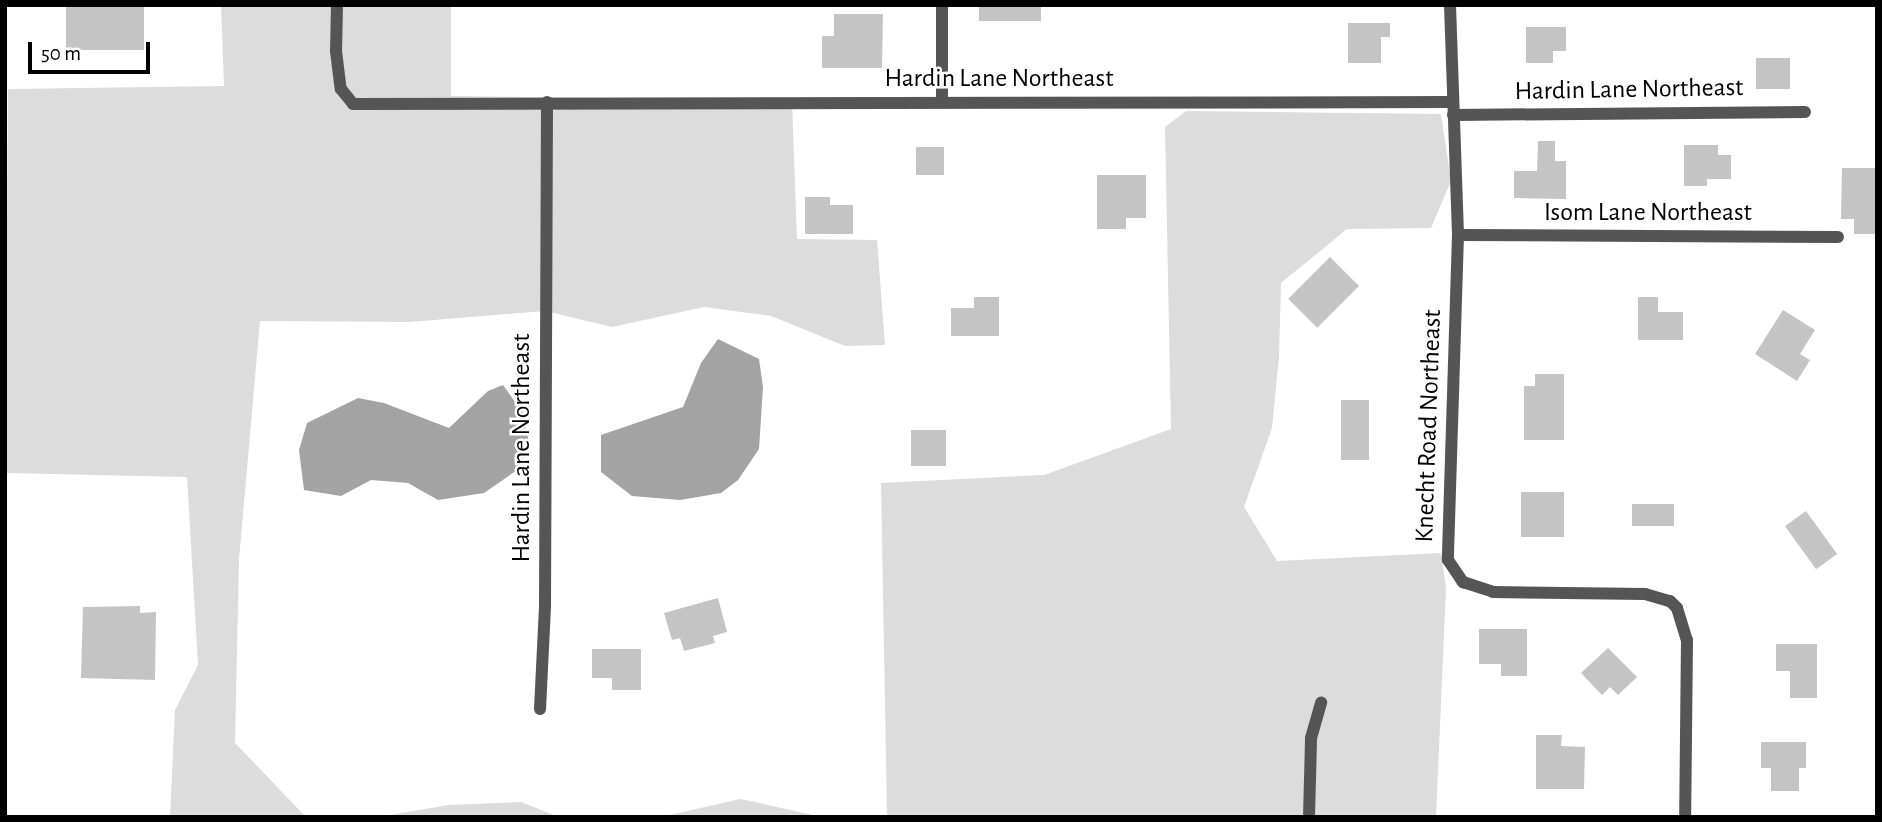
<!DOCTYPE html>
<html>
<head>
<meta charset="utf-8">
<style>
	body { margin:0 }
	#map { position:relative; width:1882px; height:822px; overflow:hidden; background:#fff; font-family:"Alegreya Sans",sans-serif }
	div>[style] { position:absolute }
	.green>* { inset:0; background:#dcdcdc }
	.water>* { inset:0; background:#a3a3a3 }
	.building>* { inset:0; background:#c4c4c4; transform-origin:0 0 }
	.street>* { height:12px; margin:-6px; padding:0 6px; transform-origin:6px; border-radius:6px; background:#555 }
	span { translate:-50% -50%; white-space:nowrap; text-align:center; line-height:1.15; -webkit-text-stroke:5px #fff; paint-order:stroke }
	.street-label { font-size:26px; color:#000 }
	.frame { position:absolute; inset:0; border:7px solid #000; pointer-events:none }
	.scale { position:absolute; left:28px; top:42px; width:122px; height:32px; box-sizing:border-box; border:4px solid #000; border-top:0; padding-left:9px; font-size:21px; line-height:24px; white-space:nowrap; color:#000; -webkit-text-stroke:5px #fff; paint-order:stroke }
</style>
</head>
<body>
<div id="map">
	<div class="green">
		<div style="clip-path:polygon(221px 5px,451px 5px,451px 96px,792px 101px,797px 239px,877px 240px,885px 345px,845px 346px,771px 316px,704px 307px,612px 327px,545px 311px,410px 322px,260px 321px,239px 560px,235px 743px,304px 815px,390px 815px,448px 805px,521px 802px,559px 817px,170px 817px,175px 710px,198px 665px,187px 477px,5px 473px,8px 89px,224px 86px)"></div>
		<div style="clip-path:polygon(1186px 111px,1441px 114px,1451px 181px,1431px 228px,1347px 229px,1281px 283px,1279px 357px,1272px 428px,1244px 507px,1277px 561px,1441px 553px,1446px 588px,1436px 817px,887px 817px,881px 483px,1044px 475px,1171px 429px,1165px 127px)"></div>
		<div style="clip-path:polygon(740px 799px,741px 799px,822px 817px,661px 817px)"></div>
	</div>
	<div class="water">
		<div style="clip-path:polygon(718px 339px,759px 359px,763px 387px,759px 449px,738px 480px,721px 493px,680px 500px,632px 496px,601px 472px,601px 435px,683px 407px,701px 363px)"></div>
		<div style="clip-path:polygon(503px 385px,523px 413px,529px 443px,520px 468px,484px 493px,438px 500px,408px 483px,371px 480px,341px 496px,304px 490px,299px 450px,307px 423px,358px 398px,384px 403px,449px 428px,488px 391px)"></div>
	</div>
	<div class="building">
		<div style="left:66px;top:5px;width:78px;height:45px"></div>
		<div style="left:979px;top:5px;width:62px;height:16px"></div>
		<div style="clip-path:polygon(834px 14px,883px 14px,882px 68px,822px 68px,822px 36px,834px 36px)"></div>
		<div style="clip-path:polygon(1348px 23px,1390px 23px,1390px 37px,1381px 37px,1381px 63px,1348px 63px)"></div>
		<div style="clip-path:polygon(1526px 27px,1566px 27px,1566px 51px,1553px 51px,1553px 63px,1526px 63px)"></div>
		<div style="left:1756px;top:58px;width:34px;height:31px"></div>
		<div style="clip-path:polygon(1538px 141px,1555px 141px,1555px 161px,1566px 161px,1566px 199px,1514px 198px,1514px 171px,1537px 171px)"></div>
		<div style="clip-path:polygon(1684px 145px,1718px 145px,1718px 155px,1731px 155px,1731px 179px,1707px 179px,1707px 186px,1684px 186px)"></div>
		<div style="left:916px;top:147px;width:28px;height:28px"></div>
		<div style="clip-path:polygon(1842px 168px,1877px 168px,1876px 234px,1854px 234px,1854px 219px,1841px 219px)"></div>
		<div style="clip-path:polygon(1097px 175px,1146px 175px,1146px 218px,1126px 218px,1126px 229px,1097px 229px)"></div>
		<div style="clip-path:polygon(805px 197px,830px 197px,830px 205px,853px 205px,853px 234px,805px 234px)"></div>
		<div style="left:1330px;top:257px;width:41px;height:59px;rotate:45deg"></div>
		<div style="clip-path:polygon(974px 297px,999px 297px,999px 336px,951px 336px,951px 308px,974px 308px)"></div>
		<div style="clip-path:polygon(1638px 297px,1658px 297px,1658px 312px,1683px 312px,1683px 340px,1638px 340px)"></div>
		<div style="clip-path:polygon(1783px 310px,1815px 330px,1800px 354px,1810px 360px,1797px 381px,1755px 354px)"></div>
		<div style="clip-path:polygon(1535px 374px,1564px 374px,1564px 440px,1524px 440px,1524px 386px,1535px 386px)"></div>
		<div style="left:1341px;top:400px;width:28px;height:60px"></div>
		<div style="left:911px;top:430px;width:35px;height:36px"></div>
		<div style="left:1521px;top:492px;width:43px;height:45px"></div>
		<div style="left:1632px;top:504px;width:42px;height:22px"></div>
		<div style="left:1806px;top:511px;width:53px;height:26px;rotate:54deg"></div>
		<div style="clip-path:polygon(718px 598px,727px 632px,713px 636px,715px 643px,684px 651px,680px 638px,672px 640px,664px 613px)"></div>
		<div style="clip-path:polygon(140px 606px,140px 613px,156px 612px,155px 680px,81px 678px,83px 607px)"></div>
		<div style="clip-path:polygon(1479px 629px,1527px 629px,1527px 676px,1501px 676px,1501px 664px,1479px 664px)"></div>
		<div style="clip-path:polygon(1776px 644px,1817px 644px,1817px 698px,1790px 698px,1790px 671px,1776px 671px)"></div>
		<div style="clip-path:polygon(1608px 648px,1637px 677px,1618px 695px,1610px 687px,1602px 695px,1581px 673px)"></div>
		<div style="clip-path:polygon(592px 649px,641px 649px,641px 690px,612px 690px,612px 678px,592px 678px)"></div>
		<div style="clip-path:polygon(1536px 735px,1562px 735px,1561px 746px,1585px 747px,1584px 789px,1536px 789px)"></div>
		<div style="clip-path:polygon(1761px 742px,1806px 742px,1806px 768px,1799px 768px,1799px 791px,1771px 791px,1771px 768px,1761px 768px)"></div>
	</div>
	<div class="street">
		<div style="left:337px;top:5px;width:46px;rotate:91.2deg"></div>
		<div style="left:336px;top:51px;width:38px;rotate:83deg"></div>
		<div style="left:341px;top:89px;width:19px;rotate:51deg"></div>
		<div style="left:353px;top:104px;width:1099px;rotate:-0.1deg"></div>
		<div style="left:942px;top:5px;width:97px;rotate:90deg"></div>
		<div style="left:1450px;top:5px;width:230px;rotate:88deg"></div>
		<div style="left:1458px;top:235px;width:325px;rotate:91.8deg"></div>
		<div style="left:1448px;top:560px;width:27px;rotate:56deg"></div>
		<div style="left:1463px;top:582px;width:32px;rotate:18deg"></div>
		<div style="left:1493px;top:592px;width:152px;rotate:0.8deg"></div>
		<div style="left:1645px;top:594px;width:26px;rotate:16deg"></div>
		<div style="left:1670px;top:601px;width:10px;rotate:45deg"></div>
		<div style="left:1677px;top:608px;width:34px;rotate:73deg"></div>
		<div style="left:1687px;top:640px;width:177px;rotate:90.6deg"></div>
		<div style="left:1453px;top:115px;width:352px;rotate:-0.5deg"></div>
		<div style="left:1458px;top:235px;width:380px;rotate:0.3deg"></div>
		<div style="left:540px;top:709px;width:104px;rotate:-87.2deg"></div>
		<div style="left:545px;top:605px;width:503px;rotate:-89.77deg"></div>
		<div style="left:1309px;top:817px;width:79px;rotate:-88.5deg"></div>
		<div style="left:1311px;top:738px;width:37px;rotate:-74deg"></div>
	</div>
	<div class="street-label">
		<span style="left:999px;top:79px">Hardin Lane Northeast</span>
		<span style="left:1629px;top:90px;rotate:-1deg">Hardin Lane Northeast</span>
		<span style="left:1648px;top:213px">Isom Lane Northeast</span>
		<span style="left:1429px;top:426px;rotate:-88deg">Knecht Road Northeast</span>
		<span style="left:522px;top:448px;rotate:-90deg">Hardin Lane Northeast</span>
	</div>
	<div class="frame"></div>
	<div class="scale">50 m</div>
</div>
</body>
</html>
